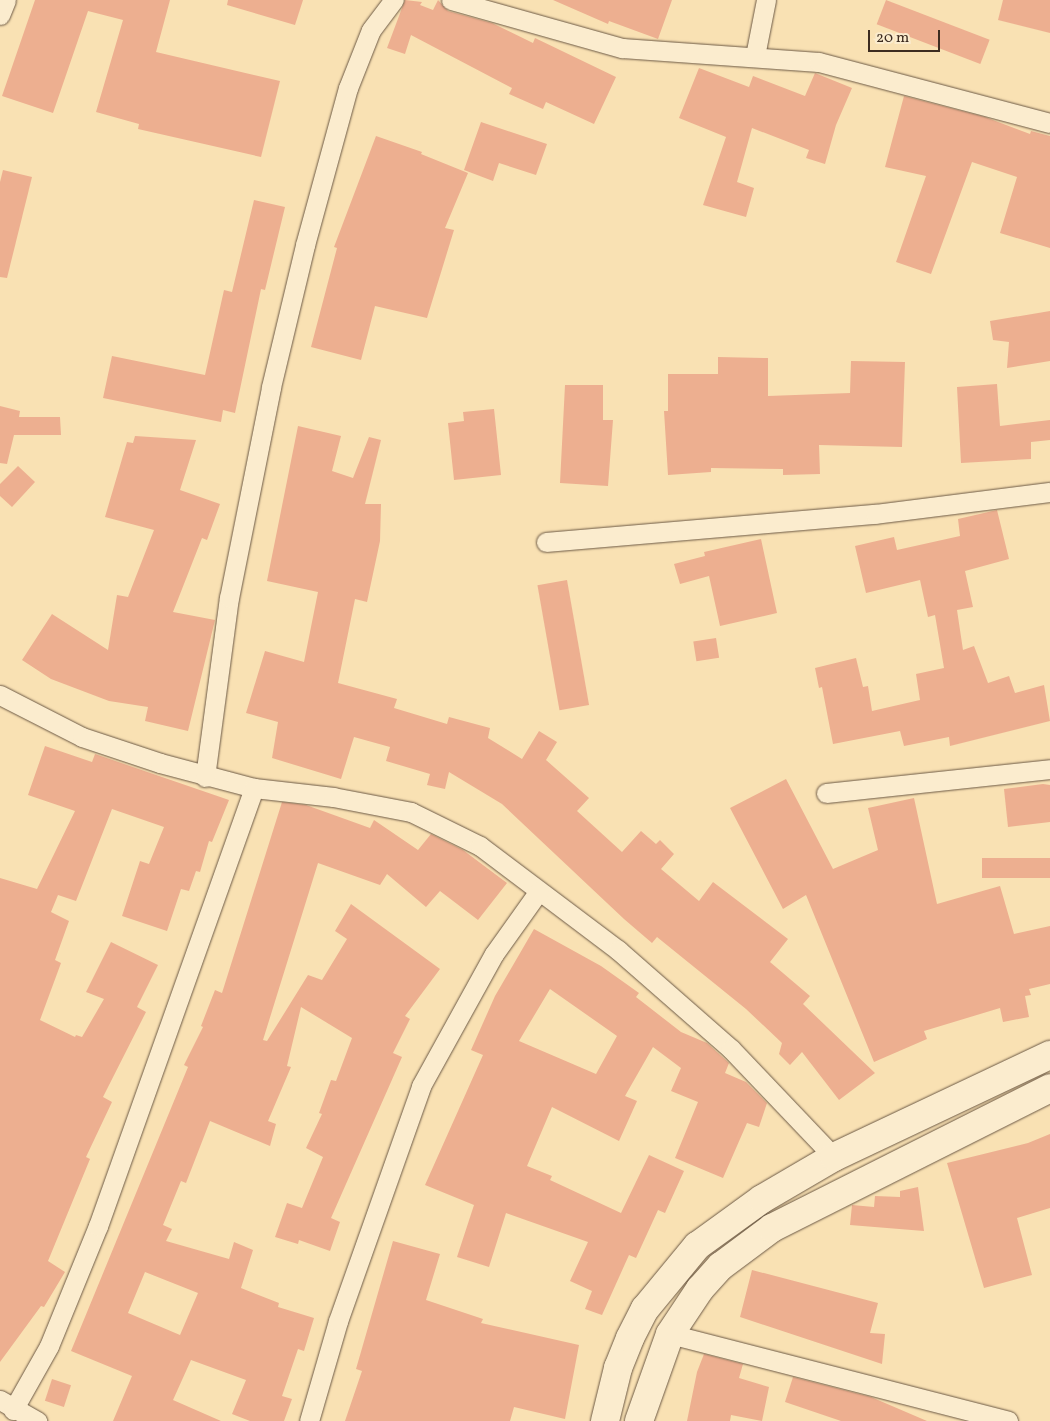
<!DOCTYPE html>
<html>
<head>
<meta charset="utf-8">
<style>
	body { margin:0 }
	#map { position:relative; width:1050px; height:1421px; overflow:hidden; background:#f9e1b3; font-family:Vollkorn,serif }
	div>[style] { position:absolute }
	.building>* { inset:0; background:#edaf90; transform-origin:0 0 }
	.roads { filter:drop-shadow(0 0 1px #6c5945) drop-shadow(0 0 1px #6c5945) }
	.street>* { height:19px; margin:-9.5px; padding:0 9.5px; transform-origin:9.5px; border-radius:9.5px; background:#fbecce }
	.secondary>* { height:28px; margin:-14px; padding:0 14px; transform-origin:14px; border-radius:14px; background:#fbecce }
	span { translate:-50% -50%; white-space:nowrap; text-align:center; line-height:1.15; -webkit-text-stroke:4.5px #fbecce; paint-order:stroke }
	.scale { position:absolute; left:868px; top:30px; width:72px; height:22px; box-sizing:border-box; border:2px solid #3d2c20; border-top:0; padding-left:6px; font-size:15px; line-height:18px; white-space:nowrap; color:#3d2c20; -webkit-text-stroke:4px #fbecce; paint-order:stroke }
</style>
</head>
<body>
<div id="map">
	<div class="building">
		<div style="clip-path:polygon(35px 0,170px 0,156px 52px,280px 81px,261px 157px,138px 129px,139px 124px,96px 112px,123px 20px,88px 11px,53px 113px,2px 96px)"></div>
		<div style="clip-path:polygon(228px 0,303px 0,295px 25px,227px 5px)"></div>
		<div style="clip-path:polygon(405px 0,422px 2px,420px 5px,433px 10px,438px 0,448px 11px,492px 23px,533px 43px,535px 38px,616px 77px,594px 124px,546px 102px,543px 109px,509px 94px,512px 88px,411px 35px,405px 54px,387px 48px)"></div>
		<div style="clip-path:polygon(553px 0,672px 0,658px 39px,609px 21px,608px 24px)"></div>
		<div style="left:886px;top:0;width:111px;height:26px;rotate:21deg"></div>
		<div style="clip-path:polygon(1003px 0,1050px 0,1050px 33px,998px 20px)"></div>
		<div style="clip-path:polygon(699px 68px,749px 87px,753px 76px,805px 96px,815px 73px,852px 88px,836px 125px,825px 164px,806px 158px,809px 150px,752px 128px,737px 182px,754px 188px,746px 217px,703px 205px,726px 137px,679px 118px)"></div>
		<div style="clip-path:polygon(904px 96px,985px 117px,1030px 134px,1031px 131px,1050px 136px,1050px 248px,1000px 233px,1017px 177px,972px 162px,931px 274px,896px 262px,926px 176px,885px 167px)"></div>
		<div style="clip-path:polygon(481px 122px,547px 144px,536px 175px,499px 163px,493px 181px,464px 170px)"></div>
		<div style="clip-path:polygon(376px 136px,422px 152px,421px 154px,468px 173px,445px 228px,454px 230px,427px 318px,375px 306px,361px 360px,311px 347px,337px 248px,334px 247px)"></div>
		<div style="clip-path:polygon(3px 170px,32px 177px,7px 278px,0 277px,0 182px)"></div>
		<div style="clip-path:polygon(254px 200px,285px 207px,265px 290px,261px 289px,235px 413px,223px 410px,221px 422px,103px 398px,112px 356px,205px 375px,224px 290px,232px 292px)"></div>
		<div style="clip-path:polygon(1050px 311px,1050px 361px,1007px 368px,1009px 342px,993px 340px,990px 321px)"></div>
		<div style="clip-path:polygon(718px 357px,768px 358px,768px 396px,850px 393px,851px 361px,905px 362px,902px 447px,819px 445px,820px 474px,783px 475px,783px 469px,711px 468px,711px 472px,668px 475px,664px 411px,668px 411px,668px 374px,718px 374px)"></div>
		<div style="clip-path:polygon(997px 384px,1000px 426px,1050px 420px,1050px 440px,1031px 442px,1031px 459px,961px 463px,957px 387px)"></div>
		<div style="clip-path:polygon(565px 385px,603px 385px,603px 420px,613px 420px,608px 486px,560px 483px)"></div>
		<div style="clip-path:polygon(0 406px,20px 411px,19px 417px,60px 417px,61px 435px,14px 435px,7px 464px,0 463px)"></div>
		<div style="clip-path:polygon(494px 409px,501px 475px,454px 480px,448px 423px,464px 421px,463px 412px)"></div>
		<div style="clip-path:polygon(298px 426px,341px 436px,332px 471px,353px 478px,369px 437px,381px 440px,365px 504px,381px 504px,380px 541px,367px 602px,355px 599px,338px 683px,397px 699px,394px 708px,447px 724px,449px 717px,490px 728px,488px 738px,522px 759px,539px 731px,557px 742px,546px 760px,589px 798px,577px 811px,622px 852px,641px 831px,656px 844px,660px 840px,674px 854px,661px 869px,699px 901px,713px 882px,788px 939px,770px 962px,810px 996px,803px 1004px,875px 1073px,839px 1100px,802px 1052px,790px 1065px,779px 1054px,782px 1043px,746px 1009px,657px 937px,652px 943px,624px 919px,502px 804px,449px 772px,445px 789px,427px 785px,430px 774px,386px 761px,390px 747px,354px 737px,341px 779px,272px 758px,278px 722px,246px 713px,265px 651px,304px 662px,318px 592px,267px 581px)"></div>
		<div style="clip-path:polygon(135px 436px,196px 440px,180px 490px,220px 504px,207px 540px,202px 538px,173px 612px,215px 620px,188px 731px,145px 721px,148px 707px,109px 701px,51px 679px,22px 660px,52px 614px,108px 650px,117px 595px,128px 597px,154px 530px,105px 517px,127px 442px,133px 443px)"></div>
		<div style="clip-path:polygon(18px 466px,35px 482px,12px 507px,0 496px,0 484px)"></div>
		<div style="clip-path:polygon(997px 510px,1009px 559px,965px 571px,973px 607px,957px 610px,963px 650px,974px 646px,988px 683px,1009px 676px,1015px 693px,1044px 685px,1050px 721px,950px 746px,949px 737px,904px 746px,900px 731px,833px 744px,822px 687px,819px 688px,815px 668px,856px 658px,863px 687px,868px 686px,872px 711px,920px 700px,916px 674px,944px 668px,935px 615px,928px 617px,920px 580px,866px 593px,855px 546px,894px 537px,897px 550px,960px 536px,958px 519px)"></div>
		<div style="clip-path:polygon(761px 539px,777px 613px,720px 626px,709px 576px,680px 584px,674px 564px,705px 556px,704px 552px)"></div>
		<div style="left:567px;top:580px;width:127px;height:30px;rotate:80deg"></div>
		<div style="left:716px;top:638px;width:20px;height:23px;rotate:81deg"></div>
		<div style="clip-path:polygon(45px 746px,92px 762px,95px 754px,229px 800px,212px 842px,209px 841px,200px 872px,196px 871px,189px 891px,181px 889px,167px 931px,122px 916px,140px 861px,149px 864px,164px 827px,112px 809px,76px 901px,58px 895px,51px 912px,69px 921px,55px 960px,61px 963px,40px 1020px,75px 1037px,76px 1035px,82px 1037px,104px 999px,86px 992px,111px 942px,158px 965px,137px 1007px,146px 1012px,103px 1097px,112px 1102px,86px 1157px,90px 1159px,48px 1261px,65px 1272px,44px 1307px,41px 1306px,0 1362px,0 878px,37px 889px,75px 811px,28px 795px)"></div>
		<div style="clip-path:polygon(786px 779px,833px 869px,878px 850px,868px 808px,914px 798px,937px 904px,1000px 886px,1014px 934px,1050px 926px,1050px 984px,1029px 989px,1031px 995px,1025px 996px,1029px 1017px,1003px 1022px,1000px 1008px,924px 1031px,927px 1039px,874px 1062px,806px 895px,783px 909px,730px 808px)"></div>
		<div style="clip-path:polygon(1043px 784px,1050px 785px,1050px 822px,1008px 827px,1004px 789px)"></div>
		<div style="clip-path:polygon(evenodd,282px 802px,306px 805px,370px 828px,374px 820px,418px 850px,431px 834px,463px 850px,507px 883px,478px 920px,440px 891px,426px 907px,387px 874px,380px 885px,318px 863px,263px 1040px,267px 1041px,308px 975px,322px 980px,347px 939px,335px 931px,351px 904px,440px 969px,405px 1016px,410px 1019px,393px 1053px,402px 1057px,331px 1218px,340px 1222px,330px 1251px,299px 1240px,298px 1244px,275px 1237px,287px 1203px,302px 1208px,323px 1157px,306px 1148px,322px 1114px,319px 1113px,331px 1080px,336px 1081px,352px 1038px,301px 1007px,287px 1066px,291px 1067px,268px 1121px,276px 1124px,270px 1146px,210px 1121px,186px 1183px,181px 1181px,163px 1225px,172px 1229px,166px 1241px,229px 1259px,234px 1242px,253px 1250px,241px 1288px,279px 1303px,278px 1307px,314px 1318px,304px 1351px,298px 1349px,282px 1396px,292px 1399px,284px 1421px,250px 1421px,232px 1414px,246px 1380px,191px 1360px,173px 1400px,221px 1421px,113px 1421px,132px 1376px,71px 1351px,188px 1067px,184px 1065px,203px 1027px,201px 1026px,215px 990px,222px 993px,282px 802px,145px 1272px,198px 1293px,180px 1335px,128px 1313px,145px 1272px)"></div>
		<div style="left:1050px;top:858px;width:20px;height:68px;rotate:90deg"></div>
		<div style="clip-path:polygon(evenodd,534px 929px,601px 966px,639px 993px,636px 997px,681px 1032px,707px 1043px,729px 1063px,725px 1073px,746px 1082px,767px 1103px,759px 1127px,747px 1123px,723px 1178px,675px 1158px,698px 1102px,671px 1091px,681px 1068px,653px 1047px,625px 1096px,637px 1101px,619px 1141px,552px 1107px,527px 1166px,552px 1176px,550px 1180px,621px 1213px,649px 1155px,684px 1171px,665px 1213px,658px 1210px,636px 1258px,629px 1255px,602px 1315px,585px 1309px,592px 1291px,570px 1281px,588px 1242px,506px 1213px,489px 1267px,457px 1257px,474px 1205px,425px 1185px,483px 1055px,471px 1050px,495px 996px,534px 929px,550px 989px,617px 1036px,596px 1074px,519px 1041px,550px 989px)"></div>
		<div style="clip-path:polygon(1050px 1134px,1050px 1208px,1017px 1218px,1032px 1275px,984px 1288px,947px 1163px,1028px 1143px)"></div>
		<div style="clip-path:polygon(918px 1187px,924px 1231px,850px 1225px,852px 1205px,874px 1207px,875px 1196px,900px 1197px,900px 1191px)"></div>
		<div style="clip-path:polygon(393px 1241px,440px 1254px,426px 1300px,483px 1319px,481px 1323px,579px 1345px,565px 1419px,514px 1407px,510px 1421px,345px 1421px,362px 1371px,356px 1369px)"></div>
		<div style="clip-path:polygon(752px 1270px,878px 1303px,870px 1333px,885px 1334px,882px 1364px,740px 1317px)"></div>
		<div style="clip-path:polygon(704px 1354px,743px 1364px,739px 1378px,769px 1387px,762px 1421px,731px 1415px,730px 1421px,687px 1421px,697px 1372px)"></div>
		<div style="clip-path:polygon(793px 1377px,871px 1397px,927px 1421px,841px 1421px,785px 1402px)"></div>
		<div style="left:52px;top:1379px;width:20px;height:23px;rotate:18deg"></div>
	</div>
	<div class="roads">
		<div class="street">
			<div style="left:451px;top:0;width:178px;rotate:15.7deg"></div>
			<div style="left:622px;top:48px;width:197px;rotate:4.1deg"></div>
			<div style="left:819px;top:62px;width:239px;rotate:14.8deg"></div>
			<div style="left:0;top:15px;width:16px;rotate:-68deg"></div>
			<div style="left:755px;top:56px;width:57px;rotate:-78.9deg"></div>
			<div style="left:546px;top:542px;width:330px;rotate:-4.9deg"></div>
			<div style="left:875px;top:514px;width:176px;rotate:-7.2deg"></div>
			<div style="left:0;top:695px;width:92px;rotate:27.1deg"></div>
			<div style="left:82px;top:737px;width:82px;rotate:18.4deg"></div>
			<div style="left:160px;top:763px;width:97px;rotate:14.9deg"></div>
			<div style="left:254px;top:788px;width:80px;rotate:6.5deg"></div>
			<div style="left:333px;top:797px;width:79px;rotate:10.9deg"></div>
			<div style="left:411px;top:812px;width:77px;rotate:26.2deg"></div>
			<div style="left:480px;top:846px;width:173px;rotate:37deg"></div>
			<div style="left:618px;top:950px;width:150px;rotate:41.2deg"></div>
			<div style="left:731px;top:1049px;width:149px;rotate:46.4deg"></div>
			<div style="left:205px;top:777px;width:181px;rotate:-82.4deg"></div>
			<div style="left:229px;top:598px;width:215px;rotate:-78.7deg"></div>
			<div style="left:271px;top:387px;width:146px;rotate:-76.5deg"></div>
			<div style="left:305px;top:245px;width:163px;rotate:-74.7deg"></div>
			<div style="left:348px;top:88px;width:62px;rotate:-68.4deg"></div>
			<div style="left:371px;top:30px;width:38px;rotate:-53deg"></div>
			<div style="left:826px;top:793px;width:225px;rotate:-6.1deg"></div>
			<div style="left:670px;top:1334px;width:349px;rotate:14.4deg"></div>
			<div style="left:0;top:1400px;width:43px;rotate:29.6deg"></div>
			<div style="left:13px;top:1410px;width:73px;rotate:-60.6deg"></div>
			<div style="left:49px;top:1346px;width:130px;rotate:-67.8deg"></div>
			<div style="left:98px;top:1226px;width:465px;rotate:-70.4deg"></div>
			<div style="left:309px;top:1421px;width:104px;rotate:-73.8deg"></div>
			<div style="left:338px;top:1321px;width:249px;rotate:-70.5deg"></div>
			<div style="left:421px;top:1086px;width:151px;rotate:-61.1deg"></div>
			<div style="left:494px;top:954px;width:77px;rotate:-54.5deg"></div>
		</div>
		<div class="secondary">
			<div style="left:605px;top:1421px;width:55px;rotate:-76.2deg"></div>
			<div style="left:618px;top:1368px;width:32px;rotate:-68deg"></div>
			<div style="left:630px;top:1338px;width:33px;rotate:-63deg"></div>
			<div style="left:645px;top:1309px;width:82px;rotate:-50.5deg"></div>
			<div style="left:697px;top:1246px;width:80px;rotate:-35.9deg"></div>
			<div style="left:762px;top:1199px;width:83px;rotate:-30.3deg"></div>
			<div style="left:834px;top:1157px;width:239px;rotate:-25.3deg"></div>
			<div style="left:639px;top:1421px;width:92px;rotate:-70.4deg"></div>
			<div style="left:670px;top:1334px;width:54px;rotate:-56.3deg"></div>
			<div style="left:700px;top:1289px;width:31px;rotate:-48deg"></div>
			<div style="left:721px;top:1266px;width:64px;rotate:-36.7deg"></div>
			<div style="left:772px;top:1228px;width:311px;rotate:-26.7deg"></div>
		</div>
	</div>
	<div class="scale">20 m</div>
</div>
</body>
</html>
